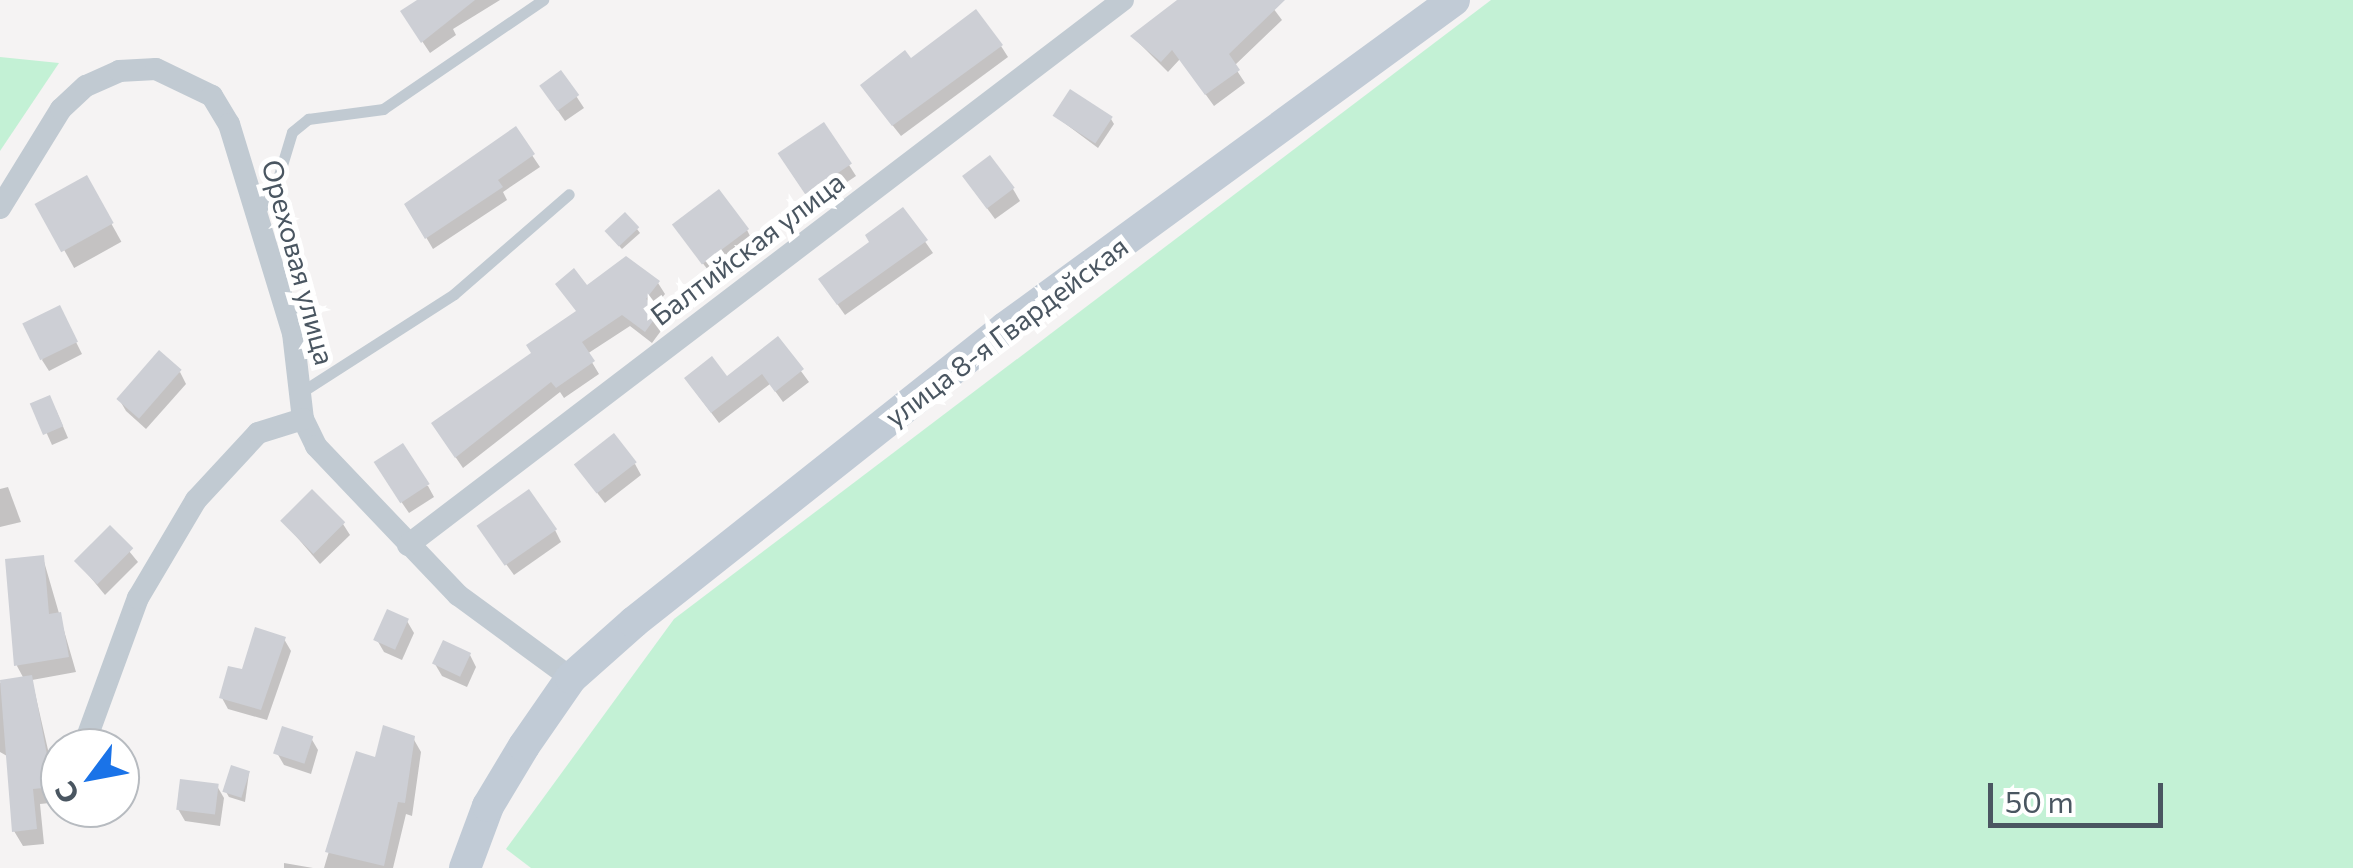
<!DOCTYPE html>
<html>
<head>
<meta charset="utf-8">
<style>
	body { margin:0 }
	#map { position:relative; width:2353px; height:868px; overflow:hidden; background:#f5f3f3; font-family:Commissioner,sans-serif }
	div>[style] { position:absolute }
	.green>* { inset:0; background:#c3f1d5 }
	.shadow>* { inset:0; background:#0003; transform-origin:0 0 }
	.building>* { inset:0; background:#cdcfd5; transform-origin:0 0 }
	.lane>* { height:11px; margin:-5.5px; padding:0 5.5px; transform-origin:5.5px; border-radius:5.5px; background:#c1cad2 }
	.street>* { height:22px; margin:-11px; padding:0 11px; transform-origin:11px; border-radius:11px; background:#c1cad2 }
	.secondary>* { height:32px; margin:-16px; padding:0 16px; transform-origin:16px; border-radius:16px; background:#c1cbd6 }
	span { translate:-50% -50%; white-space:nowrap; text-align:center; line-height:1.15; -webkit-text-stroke:10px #fff; paint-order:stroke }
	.street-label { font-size:28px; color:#4a5661 }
	.north { position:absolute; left:40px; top:728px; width:100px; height:100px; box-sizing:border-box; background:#fff; border:2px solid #b7bbc0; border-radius:50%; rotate:238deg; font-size:28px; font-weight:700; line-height:40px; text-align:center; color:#4a5661 }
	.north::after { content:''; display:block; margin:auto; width:35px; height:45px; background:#1a73e8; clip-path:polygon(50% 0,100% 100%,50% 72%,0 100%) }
	.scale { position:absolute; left:1988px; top:783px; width:175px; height:45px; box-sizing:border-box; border:5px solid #4a5661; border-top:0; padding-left:12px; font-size:30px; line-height:35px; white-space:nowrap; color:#4a5661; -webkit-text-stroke:8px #fff; paint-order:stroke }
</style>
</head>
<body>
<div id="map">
	<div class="green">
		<div style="clip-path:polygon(1491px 0,2353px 0,2353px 868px,531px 868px,506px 849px,674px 619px)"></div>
		<div style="clip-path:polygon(0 57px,59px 63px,0 151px)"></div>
	</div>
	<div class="shadow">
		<div style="clip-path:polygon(422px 0,500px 0,453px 29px,456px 35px,430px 53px,410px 23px)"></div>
		<div style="clip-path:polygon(1181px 0,1267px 0,1282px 20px,1234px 66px,1245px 83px,1214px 106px,1180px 59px,1168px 72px,1133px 37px)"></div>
		<div style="clip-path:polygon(1001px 46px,1008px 57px,901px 136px,870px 97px)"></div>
		<div style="clip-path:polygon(561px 73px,584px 108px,565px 121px,549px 98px)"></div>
		<div style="clip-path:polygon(1055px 116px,1111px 119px,1114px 124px,1098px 148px)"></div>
		<div style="clip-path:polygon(515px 130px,540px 167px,503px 192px,507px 200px,433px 249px,407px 205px)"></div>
		<div style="clip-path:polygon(849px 165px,856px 176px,813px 205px,787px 166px)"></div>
		<div style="left:86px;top:178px;width:73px;height:54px;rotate:61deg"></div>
		<div style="clip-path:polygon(972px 188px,1013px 189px,1020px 201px,995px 219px)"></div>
		<div style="clip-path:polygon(903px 210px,933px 253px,845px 315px,828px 291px)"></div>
		<div style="clip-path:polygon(637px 229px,640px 233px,622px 249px,610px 236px)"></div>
		<div style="clip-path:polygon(747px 230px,753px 242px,711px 274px,682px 236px)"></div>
		<div style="clip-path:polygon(658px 283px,665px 294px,654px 308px,666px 324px,652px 343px,630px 326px,587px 354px,599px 374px,564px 398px,560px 392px,463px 468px,441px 436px,578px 313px,587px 288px)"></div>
		<div style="clip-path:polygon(65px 320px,82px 354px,49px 371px,42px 360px)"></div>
		<div style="clip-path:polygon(778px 340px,809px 382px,783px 402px,770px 384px,719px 423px,694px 390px,727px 380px)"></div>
		<div style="clip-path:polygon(180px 372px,186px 384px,146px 429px,126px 411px,119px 399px)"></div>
		<div style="clip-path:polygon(34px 405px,56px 410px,68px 438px,52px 445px)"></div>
		<div style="clip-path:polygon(635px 464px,641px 475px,605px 503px,584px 476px)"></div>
		<div style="clip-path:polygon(383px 475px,428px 486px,434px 497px,409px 513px)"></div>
		<div style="clip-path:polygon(8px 487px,21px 522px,0 527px,0 489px)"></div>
		<div style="clip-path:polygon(283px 521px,343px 524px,350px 535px,320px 564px)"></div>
		<div style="clip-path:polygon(110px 528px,138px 562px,105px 595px,77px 561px)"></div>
		<div style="clip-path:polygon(555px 530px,561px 542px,514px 575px,487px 538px)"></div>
		<div style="clip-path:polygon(43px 558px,76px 672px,32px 680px,60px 802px,40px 804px,44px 844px,23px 846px,14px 831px,7px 756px,0 752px,0 683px,24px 679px,17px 666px)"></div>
		<div style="clip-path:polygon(407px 621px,414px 633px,402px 660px,384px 652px,377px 640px)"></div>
		<div style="clip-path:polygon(284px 639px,291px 651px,267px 720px,228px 709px,222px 698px)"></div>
		<div style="clip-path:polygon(470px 655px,476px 667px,467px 687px,442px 676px,435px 664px)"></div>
		<div style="clip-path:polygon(311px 738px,318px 750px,311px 774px,284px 765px,277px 753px)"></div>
		<div style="clip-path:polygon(413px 738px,421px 752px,412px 816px,406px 814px,393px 868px,324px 868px,358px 754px,377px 760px)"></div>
		<div style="clip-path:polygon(249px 773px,245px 802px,229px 797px,226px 792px)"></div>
		<div style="clip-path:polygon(217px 786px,224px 798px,220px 826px,185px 821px,178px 809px)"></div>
		<div style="clip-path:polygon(284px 863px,313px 868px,284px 868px)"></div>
	</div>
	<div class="building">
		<div style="clip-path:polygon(417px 0,475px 0,421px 43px,400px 11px)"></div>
		<div style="clip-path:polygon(1177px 0,1285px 0,1229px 54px,1240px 70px,1205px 95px,1172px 50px,1161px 62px,1130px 36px)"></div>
		<div style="clip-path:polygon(976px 9px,1003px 45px,892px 126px,860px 85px,905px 50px,911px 58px)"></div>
		<div style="left:561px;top:70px;width:31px;height:27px;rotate:54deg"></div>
		<div style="left:1070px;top:89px;width:51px;height:32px;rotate:33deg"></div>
		<div style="left:824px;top:122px;width:50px;height:56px;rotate:56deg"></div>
		<div style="clip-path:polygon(516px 126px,535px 154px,498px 180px,503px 187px,425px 239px,404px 204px)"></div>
		<div style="left:990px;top:155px;width:41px;height:35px;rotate:53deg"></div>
		<div style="left:87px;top:175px;width:55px;height:60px;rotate:61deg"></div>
		<div style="left:719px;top:189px;width:50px;height:59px;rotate:53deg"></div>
		<div style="clip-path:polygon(903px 207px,928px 240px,837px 305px,818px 279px,869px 242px,865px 235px)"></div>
		<div style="left:625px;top:212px;width:21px;height:28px;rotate:47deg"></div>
		<div style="clip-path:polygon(626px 256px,660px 281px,646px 299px,661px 310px,645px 332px,622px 315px,582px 342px,595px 361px,556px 388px,551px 382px,455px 458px,431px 423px,531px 353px,526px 345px,576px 311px,555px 284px,574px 268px,587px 285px)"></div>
		<div style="left:60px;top:305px;width:41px;height:42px;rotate:64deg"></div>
		<div style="clip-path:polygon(778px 336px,804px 369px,775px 392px,762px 374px,711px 413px,684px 378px,712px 356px,727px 376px)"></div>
		<div style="left:159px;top:350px;width:30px;height:65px;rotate:41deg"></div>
		<div style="left:50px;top:395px;width:34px;height:22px;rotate:67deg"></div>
		<div style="left:614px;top:433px;width:37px;height:51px;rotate:52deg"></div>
		<div style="left:403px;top:443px;width:49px;height:35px;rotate:57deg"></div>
		<div style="left:312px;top:489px;width:47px;height:45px;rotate:45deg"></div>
		<div style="left:529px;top:489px;width:49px;height:64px;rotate:55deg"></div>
		<div style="left:110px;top:525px;width:33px;height:51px;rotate:45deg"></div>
		<div style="clip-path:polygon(44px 555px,49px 614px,61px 612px,69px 657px,14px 666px,5px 559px)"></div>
		<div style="left:387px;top:609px;width:24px;height:34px;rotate:24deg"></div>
		<div style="clip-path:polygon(255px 627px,286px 637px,261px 710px,219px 698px,228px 666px,242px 669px)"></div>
		<div style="left:443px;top:640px;width:31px;height:26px;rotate:25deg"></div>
		<div style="clip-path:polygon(32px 675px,53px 787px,33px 789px,37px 829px,12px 832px,0 680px)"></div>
		<div style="clip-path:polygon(383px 725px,415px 736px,405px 803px,398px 802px,384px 866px,325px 852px,356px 751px,375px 757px)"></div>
		<div style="left:282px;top:726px;width:33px;height:29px;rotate:18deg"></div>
		<div style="left:231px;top:765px;width:20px;height:28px;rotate:18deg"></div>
		<div style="left:180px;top:779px;width:39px;height:31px;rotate:7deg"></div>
	</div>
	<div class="lane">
		<div style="left:257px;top:216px;width:36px;rotate:-58deg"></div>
		<div style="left:276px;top:185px;width:55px;rotate:-73.2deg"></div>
		<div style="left:292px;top:132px;width:21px;rotate:-39deg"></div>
		<div style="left:308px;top:119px;width:76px;rotate:-7.6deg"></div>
		<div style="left:383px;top:109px;width:194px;rotate:-34.3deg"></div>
		<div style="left:303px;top:391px;width:179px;rotate:-32.7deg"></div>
		<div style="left:454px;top:294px;width:152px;rotate:-41deg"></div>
	</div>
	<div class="street">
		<div style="left:0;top:208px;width:116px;rotate:-58.4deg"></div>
		<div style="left:61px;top:109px;width:34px;rotate:-43deg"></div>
		<div style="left:86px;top:86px;width:36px;rotate:-24deg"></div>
		<div style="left:119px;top:71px;width:37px;rotate:-3deg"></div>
		<div style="left:156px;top:69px;width:62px;rotate:25.7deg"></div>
		<div style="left:212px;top:96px;width:33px;rotate:59deg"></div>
		<div style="left:229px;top:124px;width:219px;rotate:73deg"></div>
		<div style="left:293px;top:333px;width:87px;rotate:83.4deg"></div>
		<div style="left:303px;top:419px;width:30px;rotate:64deg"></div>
		<div style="left:316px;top:446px;width:206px;rotate:46.4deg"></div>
		<div style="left:458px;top:595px;width:140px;rotate:36.3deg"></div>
		<div style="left:408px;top:545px;width:899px;rotate:-37.32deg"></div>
		<div style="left:83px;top:748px;width:160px;rotate:-69.9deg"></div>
		<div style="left:138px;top:598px;width:114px;rotate:-59.4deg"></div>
		<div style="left:196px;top:500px;width:91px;rotate:-47.2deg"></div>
		<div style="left:258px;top:433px;width:47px;rotate:-17.3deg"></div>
		<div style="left:72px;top:812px;width:4px;rotate:-76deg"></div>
	</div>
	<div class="secondary">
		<div style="left:465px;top:868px;width:66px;rotate:-69.6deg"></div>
		<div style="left:488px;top:806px;width:70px;rotate:-59deg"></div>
		<div style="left:524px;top:746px;width:83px;rotate:-55.3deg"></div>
		<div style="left:571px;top:678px;width:84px;rotate:-41.6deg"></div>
		<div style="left:634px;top:622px;width:473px;rotate:-38.4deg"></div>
		<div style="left:1005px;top:328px;width:556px;rotate:-36.15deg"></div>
	</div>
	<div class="street-label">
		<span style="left:747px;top:248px;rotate:-37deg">Балтийская улица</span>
		<span style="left:299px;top:262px;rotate:75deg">Ореховая улица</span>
		<span style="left:1006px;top:331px;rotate:-37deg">улица 8-я Гвардейская</span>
	</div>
	<div class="north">С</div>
	<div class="scale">50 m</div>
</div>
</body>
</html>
